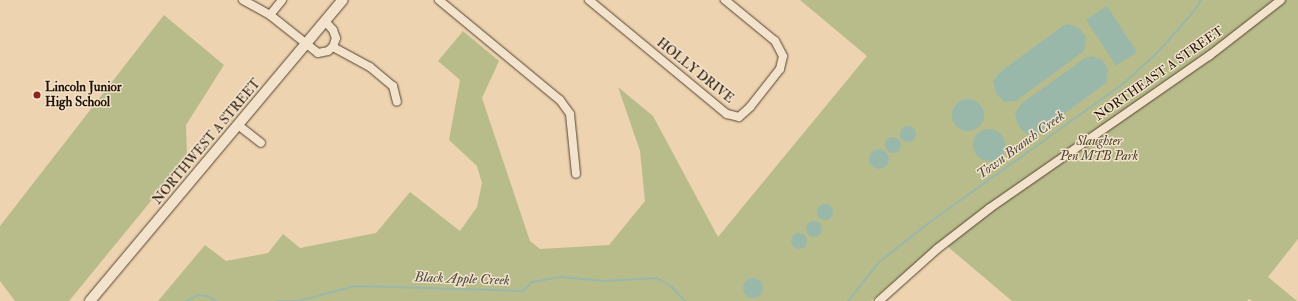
<!DOCTYPE html>
<html>
<head>
<meta charset="utf-8">
<style>
	body { margin:0 }
	#map { position:relative; width:1298px; height:301px; overflow:hidden; background:#edd3b0; font-family:"IM FELL Double Pica",serif }
	div>[style] { position:absolute }
	.green>* { inset:0; background:#b8bc8b }
	.water>* { inset:0; background:#99b8aa; transform-origin:0 0 }
	.round { border-radius:50% }
	.stream>* { height:2px; margin:-1px; padding:0 1px; transform-origin:1px; border-radius:1px; background:#99b8aa }
	.roads { filter:drop-shadow(0 0 1px #55442f) drop-shadow(0 0 1px #55442f) }
	.minor>* { height:8px; margin:-4px; padding:0 4px; transform-origin:4px; border-radius:4px; background:#f3e2cc }
	.tertiary>* { height:10px; margin:-5px; padding:0 5px; transform-origin:5px; border-radius:5px; background:#f3e2cc }
	.dots>* { width:11px; height:11px; translate:-50% -50%; box-sizing:border-box; border:2px solid #f3e2cc; border-radius:50% }
	span { translate:-50% -50%; white-space:nowrap; text-align:center; line-height:1.15; -webkit-text-stroke:3px #f3e2cc; paint-order:stroke }
	.street-label { font-size:13px; color:#221404 }
	.poi-label { font-size:13px; color:#221404; font-weight:700 }
	.left { translate:0 -50%; text-align:left }
	.park-label { font-size:13px; color:#4f462c; font-style:italic }
	.water-label { font-size:14px; color:#4c4d3e; font-style:italic }
</style>
</head>
<body>
<div id="map">
	<div class="green">
		<div style="clip-path:polygon(800px 0,1298px 0,1298px 239px,1268px 277px,1297px 301px,1252px 301px,1249px 299px,1247px 301px,1012px 301px,941px 241px,871px 301px,158px 301px,205px 245px,226px 261px,268px 253px,283px 234px,300px 248px,376px 233px,410px 192px,460px 231px,477px 207px,482px 183px,477px 166px,449px 140px,460px 80px,438px 61px,463px 31px,499px 61px,482px 98px,530px 241px,540px 249px,609px 245px,645px 201px,640px 151px,618px 87px,653px 116px,718px 237px,867px 56px)"></div>
		<div style="clip-path:polygon(164px 15px,224px 65px,186px 125px,187px 157px,69px 301px,15px 301px,0 281px,0 226px)"></div>
	</div>
	<div class="water">
		<div style="left:1107px;top:6px;width:55px;height:25px;rotate:57deg"></div>
		<div style="clip-path:polygon(1069px 24px,1079px 28px,1086px 37px,1084px 51px,1016px 101px,1005px 102px,1000px 98px,996px 93px,993px 81px,1000px 72px,1063px 26px)"></div>
		<div style="clip-path:polygon(1092px 56px,1102px 60px,1108px 69px,1106px 83px,1038px 133px,1027px 134px,1022px 130px,1018px 125px,1015px 113px,1022px 103px,1085px 58px)"></div>
		<div class="round" style="left:952px;top:99px;width:32px;height:32px"></div>
		<div class="round" style="left:900px;top:126px;width:16px;height:16px"></div>
		<div class="round" style="left:973px;top:129px;width:32px;height:32px"></div>
		<div class="round" style="left:885px;top:137px;width:16px;height:16px"></div>
		<div class="round" style="left:869px;top:149px;width:20px;height:20px"></div>
		<div class="round" style="left:817px;top:204px;width:16px;height:16px"></div>
		<div class="round" style="left:806px;top:221px;width:16px;height:16px"></div>
		<div class="round" style="left:791px;top:233px;width:16px;height:16px"></div>
		<div class="round" style="left:743px;top:278px;width:20px;height:20px"></div>
	</div>
	<div class="stream">
		<div style="left:186px;top:301px;width:14px;rotate:-25deg"></div>
		<div style="left:199px;top:295px;width:8px;rotate:7deg"></div>
		<div style="left:207px;top:296px;width:10px;rotate:29deg"></div>
		<div style="left:276px;top:301px;width:22px"></div>
		<div style="left:298px;top:301px;width:59px;rotate:-14.7deg"></div>
		<div style="left:355px;top:286px;width:168px;rotate:1.7deg"></div>
		<div style="left:523px;top:291px;width:13px;rotate:-45deg"></div>
		<div style="left:532px;top:282px;width:29px;rotate:-10deg"></div>
		<div style="left:561px;top:277px;width:44px;rotate:5.2deg"></div>
		<div style="left:605px;top:281px;width:52px;rotate:-3.3deg"></div>
		<div style="left:657px;top:278px;width:16px;rotate:30deg"></div>
		<div style="left:671px;top:286px;width:21px;rotate:47deg"></div>
		<div style="left:848px;top:301px;width:50px;rotate:-51.5deg"></div>
		<div style="left:879px;top:262px;width:65px;rotate:-38.1deg"></div>
		<div style="left:930px;top:222px;width:237px;rotate:-35.6deg"></div>
		<div style="left:1123px;top:84px;width:49px;rotate:-42.5deg"></div>
		<div style="left:1159px;top:51px;width:53px;rotate:-48.8deg"></div>
		<div style="left:1194px;top:11px;width:13px;rotate:-58deg"></div>
	</div>
	<div class="roads">
		<div class="minor">
			<div style="left:243px;top:0;width:31px;rotate:29deg"></div>
			<div style="left:270px;top:15px;width:61px;rotate:38.4deg"></div>
			<div style="left:318px;top:53px;width:10px;rotate:-11deg"></div>
			<div style="left:328px;top:51px;width:6px;rotate:-39deg"></div>
			<div style="left:333px;top:47px;width:9px;rotate:-72deg"></div>
			<div style="left:336px;top:38px;width:9px;rotate:-111deg"></div>
			<div style="left:333px;top:30px;width:12px;rotate:-132deg"></div>
			<div style="left:439px;top:0;width:157px;rotate:39.6deg"></div>
			<div style="left:560px;top:100px;width:17px;rotate:54deg"></div>
			<div style="left:570px;top:114px;width:60px;rotate:84.3deg"></div>
			<div style="left:589px;top:0;width:179px;rotate:39.6deg"></div>
			<div style="left:727px;top:114px;width:12px;rotate:14deg"></div>
			<div style="left:739px;top:117px;width:15px;rotate:-42deg"></div>
			<div style="left:750px;top:107px;width:48px;rotate:-51.7deg"></div>
			<div style="left:780px;top:69px;width:13px;rotate:-77deg"></div>
			<div style="left:783px;top:56px;width:17px;rotate:-118deg"></div>
			<div style="left:775px;top:41px;width:65px;rotate:-140.6deg"></div>
			<div style="left:270px;top:15px;width:19px;rotate:-51deg"></div>
			<div style="left:333px;top:47px;width:42px;rotate:28.4deg"></div>
			<div style="left:370px;top:67px;width:30px;rotate:40deg"></div>
			<div style="left:393px;top:86px;width:16px;rotate:76deg"></div>
			<div style="left:238px;top:125px;width:29px;rotate:38deg"></div>
			<div style="left:879px;top:301px;width:78px;rotate:-41.9deg"></div>
			<div style="left:937px;top:249px;width:67px;rotate:-37.7deg"></div>
			<div style="left:990px;top:208px;width:267px;rotate:-34.8deg"></div>
			<div style="left:1209px;top:56px;width:91px;rotate:-37.9deg"></div>
		</div>
		<div class="tertiary">
			<div style="left:90px;top:301px;width:393px;rotate:-50deg"></div>
		</div>
	</div>
	<div class="dots">
		<div style="left:37px;top:95px;background:#8f2418"></div>
	</div>
	<div class="street-label">
		<span style="left:695px;top:71px;rotate:39deg">HOLLY DRIVE</span>
		<span style="left:1159px;top:74px;rotate:-35deg">NORTHEAST A STREET</span>
		<span style="left:207px;top:142px;rotate:-50deg">NORTHWEST A STREET</span>
	</div>
	<div class="poi-label">
		<span class="left" style="left:45px;top:95px">Lincoln Junior<br>High School</span>
	</div>
	<div class="park-label">
		<span style="left:1099px;top:149px">Slaughter<br>Pen MTB Park</span>
	</div>
	<div class="water-label">
		<span style="left:1021px;top:145px;rotate:-36deg">Town Branch Creek</span>
		<span style="left:462px;top:279px;rotate:2deg">Black Apple Creek</span>
	</div>
</div>
</body>
</html>
